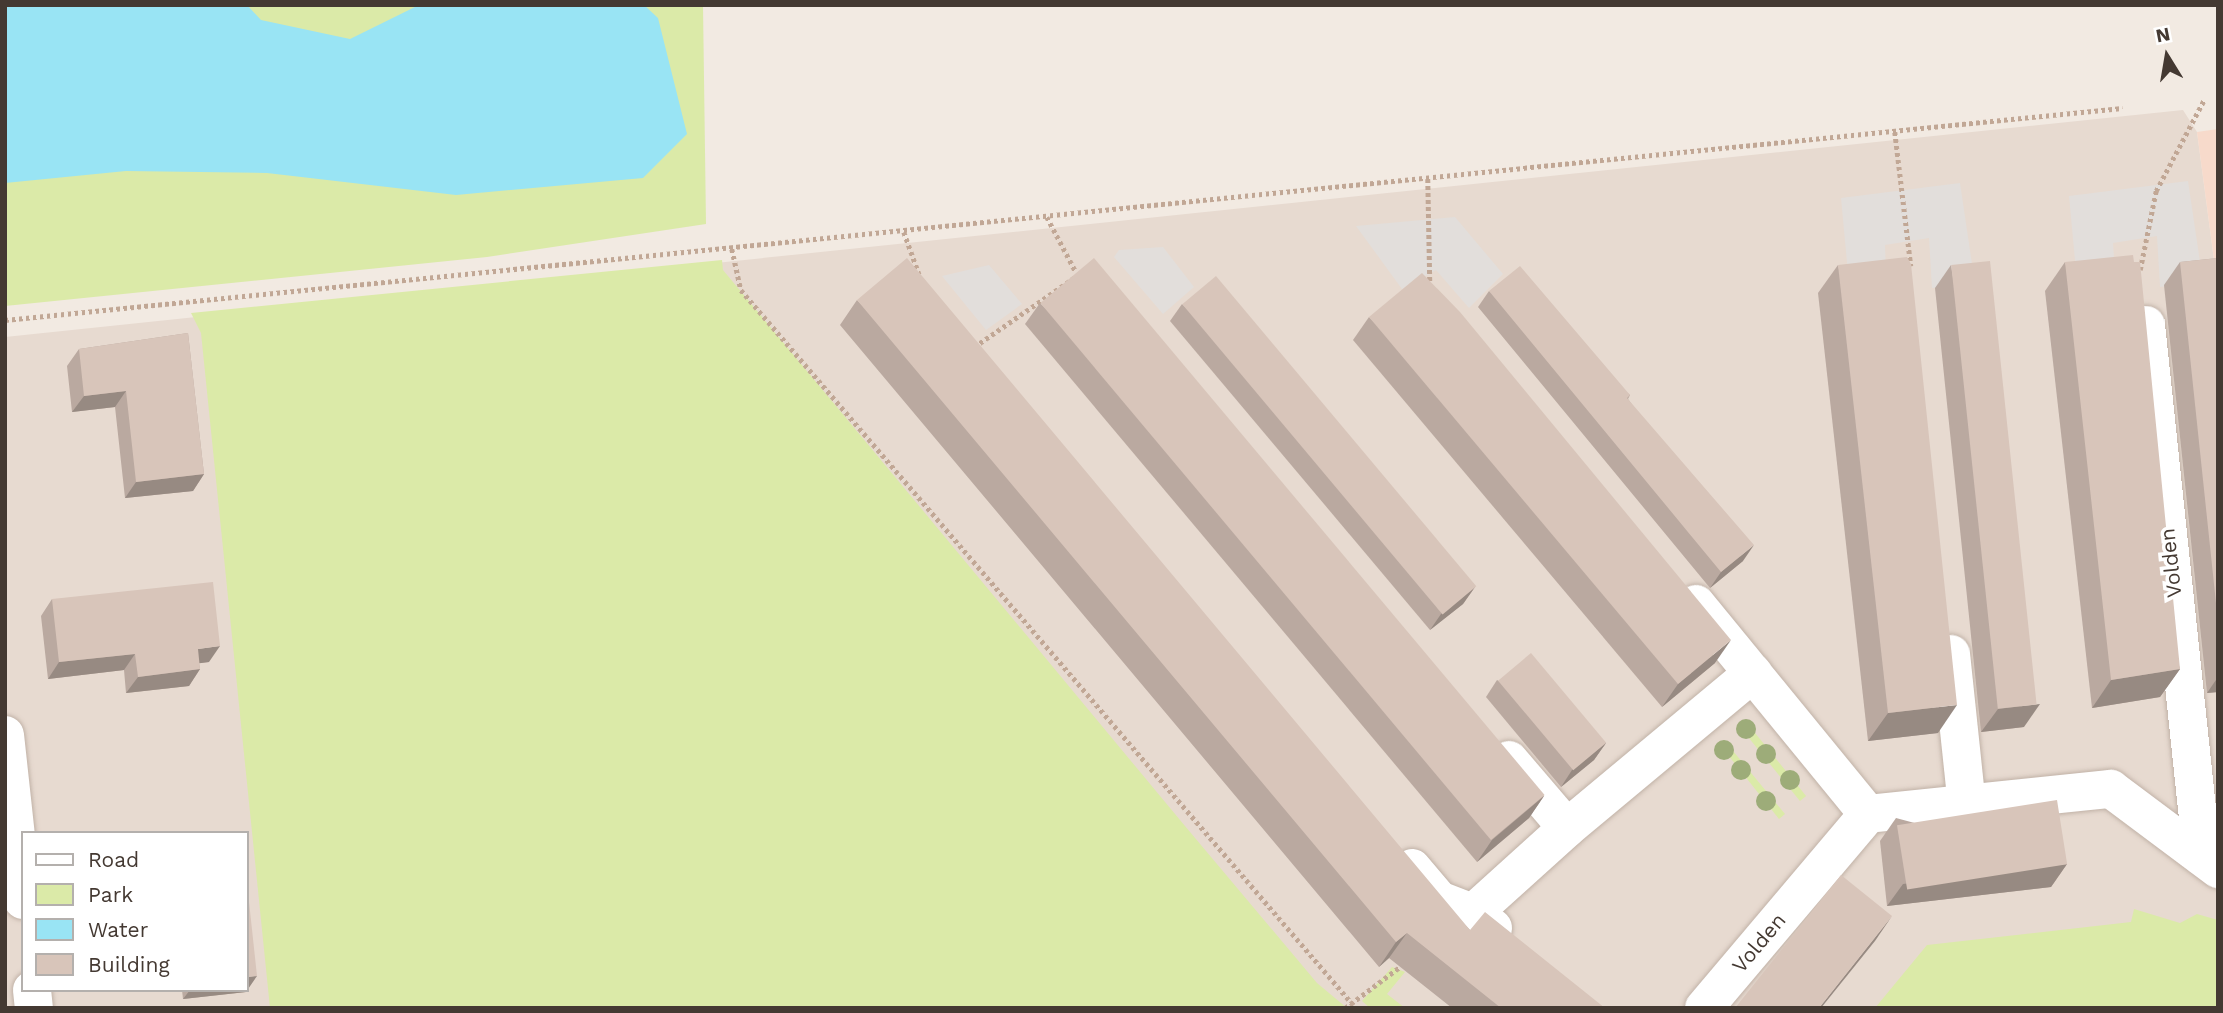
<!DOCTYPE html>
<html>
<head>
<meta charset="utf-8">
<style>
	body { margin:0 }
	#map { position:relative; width:2223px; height:1013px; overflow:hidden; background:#f2eae2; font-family:"Work Sans",sans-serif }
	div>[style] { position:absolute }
	.residential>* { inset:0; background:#e7dad0 }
	.commercial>* { inset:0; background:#f7dacb }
	.green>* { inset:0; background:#dbeaa8; transform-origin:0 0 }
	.parking>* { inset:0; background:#e2dedb }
	.water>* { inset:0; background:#99e4f4 }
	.path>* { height:4.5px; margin-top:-2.25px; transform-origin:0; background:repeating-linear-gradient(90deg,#c1a795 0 3.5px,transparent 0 7px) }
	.roads { filter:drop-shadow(0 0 2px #c1b2a7) drop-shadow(0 0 2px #c1b2a7) }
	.street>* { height:38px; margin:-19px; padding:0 19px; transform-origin:19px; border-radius:19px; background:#fff }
	.trees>* { width:20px; height:20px; margin:-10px; border-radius:50%; background:#9dac79 }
	.wall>* { inset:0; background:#baa9a0 }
	.shaded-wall>* { inset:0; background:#978a82 }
	.building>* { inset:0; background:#d8c5ba; transform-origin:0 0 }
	span { translate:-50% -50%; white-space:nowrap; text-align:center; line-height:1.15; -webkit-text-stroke:7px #fff; paint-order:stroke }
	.street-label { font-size:21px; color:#443932 }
	.frame { position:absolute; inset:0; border:7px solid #443932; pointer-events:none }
	.legend { position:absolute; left:21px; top:831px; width:228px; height:161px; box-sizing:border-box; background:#fff; border:2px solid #b4b0ad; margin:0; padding:9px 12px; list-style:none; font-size:21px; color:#443932 }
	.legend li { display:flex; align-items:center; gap:14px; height:35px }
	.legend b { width:35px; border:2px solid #b4b0ad }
	.north { position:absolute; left:2132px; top:21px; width:70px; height:70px; -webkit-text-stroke:5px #fff; paint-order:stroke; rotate:349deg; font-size:19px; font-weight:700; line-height:28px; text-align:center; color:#443932 }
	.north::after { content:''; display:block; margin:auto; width:24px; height:32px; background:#443932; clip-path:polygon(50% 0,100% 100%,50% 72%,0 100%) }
</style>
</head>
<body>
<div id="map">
	<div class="residential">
		<div style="clip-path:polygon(evenodd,2183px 110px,2197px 132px,2218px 290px,2218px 1008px,5px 1008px,5px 337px,2183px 110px,23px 833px,247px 833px,247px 990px,23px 990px,23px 833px)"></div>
	</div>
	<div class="commercial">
		<div style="clip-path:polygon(2218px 129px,2218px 290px,2197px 132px)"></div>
	</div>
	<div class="green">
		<div style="clip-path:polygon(5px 5px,703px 5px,706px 224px,487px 257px,5px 306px)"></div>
		<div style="clip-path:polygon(722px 260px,723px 270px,1185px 826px,1317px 983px,1347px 1008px,270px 1008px,201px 333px,191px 313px)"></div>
		<div style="left:1747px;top:723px;width:94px;height:8px;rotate:51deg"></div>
		<div style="clip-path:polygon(1724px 740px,1785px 814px,1779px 819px,1720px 745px)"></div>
		<div style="clip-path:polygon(2134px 909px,2180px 923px,2197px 914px,2218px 920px,2218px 1008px,1875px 1008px,1927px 945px,2131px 922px)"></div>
		<div style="clip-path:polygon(1392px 967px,1405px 972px,1387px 994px,1405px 1008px,1370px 1008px,1362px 1001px)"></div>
	</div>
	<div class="parking">
		<div style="clip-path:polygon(2188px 181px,2203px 282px,2160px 287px,2157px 236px,2113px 243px,2115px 273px,2077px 282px,2069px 196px)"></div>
		<div style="clip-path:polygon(1960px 183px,1975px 284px,1932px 288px,1929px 238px,1885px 245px,1886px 274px,1849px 284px,1841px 198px)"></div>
		<div style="clip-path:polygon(1455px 217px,1503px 274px,1469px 308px,1436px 270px,1402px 289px,1356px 226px)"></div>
		<div style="clip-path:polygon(1163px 247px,1194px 287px,1163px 314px,1114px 257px,1119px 250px)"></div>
		<div style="clip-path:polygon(989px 265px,1022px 304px,986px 330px,942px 276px)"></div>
	</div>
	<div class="water">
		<div style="clip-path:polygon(5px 5px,247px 5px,261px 20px,350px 39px,419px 5px,644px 5px,658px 18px,687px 134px,643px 178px,456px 195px,267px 173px,126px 171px,5px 183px)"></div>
	</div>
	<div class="path">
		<div style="left:1895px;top:132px;width:135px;rotate:83.2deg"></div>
		<div style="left:1428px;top:179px;width:105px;rotate:88.9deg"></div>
		<div style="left:1047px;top:217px;width:62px;rotate:62.2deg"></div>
		<div style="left:904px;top:232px;width:45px;rotate:70.3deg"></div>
		<div style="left:732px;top:249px;width:42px;rotate:77.6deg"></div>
		<div style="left:741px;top:290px;width:945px;rotate:49.42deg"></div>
		<div style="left:2140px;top:270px;width:81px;rotate:-78.6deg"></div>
		<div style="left:2156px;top:191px;width:103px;rotate:-62.2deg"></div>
		<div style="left:5px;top:320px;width:2128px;rotate:-5.72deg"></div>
		<div style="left:974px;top:347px;width:130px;rotate:-34.7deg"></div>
		<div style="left:1345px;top:1008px;width:75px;rotate:-36.9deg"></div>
	</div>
	<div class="roads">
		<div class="street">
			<div style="left:2146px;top:325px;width:534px;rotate:83.98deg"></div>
			<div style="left:1696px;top:604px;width:271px;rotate:50.7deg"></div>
			<div style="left:1868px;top:814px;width:244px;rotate:-5.9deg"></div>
			<div style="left:2111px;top:789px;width:134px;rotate:36.8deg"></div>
			<div style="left:1951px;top:654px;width:152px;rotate:84deg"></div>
			<div style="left:5px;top:735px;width:166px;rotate:83.8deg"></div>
			<div style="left:1509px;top:760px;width:89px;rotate:49.5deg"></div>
			<div style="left:1412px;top:868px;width:42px;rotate:49.8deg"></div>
			<div style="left:1439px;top:900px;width:36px;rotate:21deg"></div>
			<div style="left:1493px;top:928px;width:25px;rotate:-143deg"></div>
			<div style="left:1473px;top:913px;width:127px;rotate:-42.1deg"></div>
			<div style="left:1567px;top:828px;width:242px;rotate:-39.8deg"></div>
			<div style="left:32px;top:990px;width:18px;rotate:84deg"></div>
			<div style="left:1704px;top:1008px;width:254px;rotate:-49.8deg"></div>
		</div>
	</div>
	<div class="trees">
		<div style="left:1746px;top:729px"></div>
		<div style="left:1724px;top:750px"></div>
		<div style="left:1766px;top:754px"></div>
		<div style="left:1741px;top:770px"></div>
		<div style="left:1790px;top:780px"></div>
		<div style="left:1766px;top:801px"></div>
	</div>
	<div class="wall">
		<div style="clip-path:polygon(2218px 258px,2218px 692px,2207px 693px,2164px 285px,2180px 262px)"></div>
		<div style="clip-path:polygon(2065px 262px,2180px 669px,2160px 697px,2092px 708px,2045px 291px)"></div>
		<div style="clip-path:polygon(1838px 265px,1938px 733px,1868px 741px,1818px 293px)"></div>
		<div style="clip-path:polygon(1951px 265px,2024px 727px,1981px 732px,1935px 288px)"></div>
		<div style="clip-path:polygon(1489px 291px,1630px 395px,1628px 399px,1743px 561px,1710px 588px,1478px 307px)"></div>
		<div style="clip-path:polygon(857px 300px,1470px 930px,1605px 1008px,1452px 1008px,1389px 958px,1379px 967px,840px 325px)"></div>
		<div style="clip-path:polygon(1040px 303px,1544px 796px,1529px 818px,1477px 862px,1025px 324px)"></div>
		<div style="clip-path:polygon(1182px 304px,1475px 587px,1463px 604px,1430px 630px,1170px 321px)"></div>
		<div style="clip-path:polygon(1369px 317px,1715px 663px,1662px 707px,1353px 340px)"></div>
		<div style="clip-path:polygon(188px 333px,204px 474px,193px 491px,125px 498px,115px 407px,72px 412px,67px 366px,79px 349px)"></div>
		<div style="clip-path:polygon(52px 599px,209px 662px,199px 663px,200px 669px,189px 686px,126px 693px,124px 670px,48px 679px,41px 616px)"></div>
		<div style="clip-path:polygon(1497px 680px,1606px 743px,1594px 760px,1561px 787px,1486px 697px)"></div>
		<div style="clip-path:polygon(1896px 818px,2067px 864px,2051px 887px,1887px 906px,1880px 841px)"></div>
		<div style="clip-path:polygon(182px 990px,247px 990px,246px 992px,183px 999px)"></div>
	</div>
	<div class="shaded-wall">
		<div style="clip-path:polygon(126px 391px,115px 407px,72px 412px,84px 396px)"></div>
		<div style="clip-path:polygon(204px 474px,193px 491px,125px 498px,136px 482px)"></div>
		<div style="clip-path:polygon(1754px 545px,1743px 561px,1710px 588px,1721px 572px)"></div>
		<div style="clip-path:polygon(1475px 587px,1463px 604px,1430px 630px,1441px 614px)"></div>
		<div style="clip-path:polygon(1731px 640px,1715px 663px,1662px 707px,1678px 684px)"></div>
		<div style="clip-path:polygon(220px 646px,209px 662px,186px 665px,198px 649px)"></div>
		<div style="clip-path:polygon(135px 654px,124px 670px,48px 679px,59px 662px)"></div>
		<div style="clip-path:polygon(200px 669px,189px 686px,126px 693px,138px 677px)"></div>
		<div style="clip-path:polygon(2180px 669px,2160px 697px,2092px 708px,2111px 680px)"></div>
		<div style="clip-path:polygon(2218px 677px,2218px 692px,2207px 693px)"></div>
		<div style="clip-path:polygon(2040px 704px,2024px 727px,1981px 732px,1998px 709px)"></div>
		<div style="clip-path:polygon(1957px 705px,1938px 733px,1868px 741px,1888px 713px)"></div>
		<div style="clip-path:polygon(1606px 743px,1594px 760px,1561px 787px,1572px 770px)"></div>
		<div style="clip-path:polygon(1544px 796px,1529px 818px,1477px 862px,1492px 840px)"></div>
		<div style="clip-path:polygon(2067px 864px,2051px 887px,1887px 906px,1903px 884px)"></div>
		<div style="clip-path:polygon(1892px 916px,1875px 941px,1821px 1008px,1819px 1008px)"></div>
		<div style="clip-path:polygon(1407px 933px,1389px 958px,1379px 967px,1396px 942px)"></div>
		<div style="clip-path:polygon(257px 976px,246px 992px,183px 999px,190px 990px,247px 990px,247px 977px)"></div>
	</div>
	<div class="building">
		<div style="clip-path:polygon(2133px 255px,2134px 262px,2140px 262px,2180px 669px,2111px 680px,2065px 262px)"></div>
		<div style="clip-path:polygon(1907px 257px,1911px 264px,1957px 705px,1888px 713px,1838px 265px)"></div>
		<div style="clip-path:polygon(907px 258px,1470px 930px,1485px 912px,1605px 1008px,1501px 1008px,1407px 933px,1396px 942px,857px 300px)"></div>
		<div style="left:1094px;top:258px;width:701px;height:70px;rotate:50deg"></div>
		<div style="clip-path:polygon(2218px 258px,2218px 622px,2180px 262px)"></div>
		<div style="left:1990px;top:261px;width:446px;height:39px;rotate:84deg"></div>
		<div style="clip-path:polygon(1520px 266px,1630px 395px,1627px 398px,1754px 545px,1721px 572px,1489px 291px)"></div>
		<div style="clip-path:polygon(1422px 273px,1460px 312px,1731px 640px,1678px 684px,1369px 317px)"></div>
		<div style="left:1216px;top:276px;width:405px;height:44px;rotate:50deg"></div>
		<div style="clip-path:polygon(188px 333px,204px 474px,136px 482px,126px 391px,84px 396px,79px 349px)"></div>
		<div style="clip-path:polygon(213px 582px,220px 646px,198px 649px,200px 669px,138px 677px,135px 654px,59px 662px,52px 599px)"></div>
		<div style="left:1531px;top:653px;width:117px;height:43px;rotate:50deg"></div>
		<div style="left:2057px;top:800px;width:65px;height:162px;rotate:81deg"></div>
		<div style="clip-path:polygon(1841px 875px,1892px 916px,1819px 1008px,1735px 1008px)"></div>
		<div style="clip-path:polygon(247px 883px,257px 976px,247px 977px)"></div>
	</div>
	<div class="street-label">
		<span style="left:2171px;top:563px;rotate:-96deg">Volden</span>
		<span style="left:1759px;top:943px;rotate:-50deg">Volden</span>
	</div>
	<div class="frame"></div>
	<ul class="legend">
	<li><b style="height:9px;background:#fff"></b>Road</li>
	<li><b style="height:19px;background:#dbeaa8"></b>Park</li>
	<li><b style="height:19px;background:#99e4f4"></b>Water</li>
	<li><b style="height:19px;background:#d8c5ba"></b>Building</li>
	</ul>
	<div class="north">N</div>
</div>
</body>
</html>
